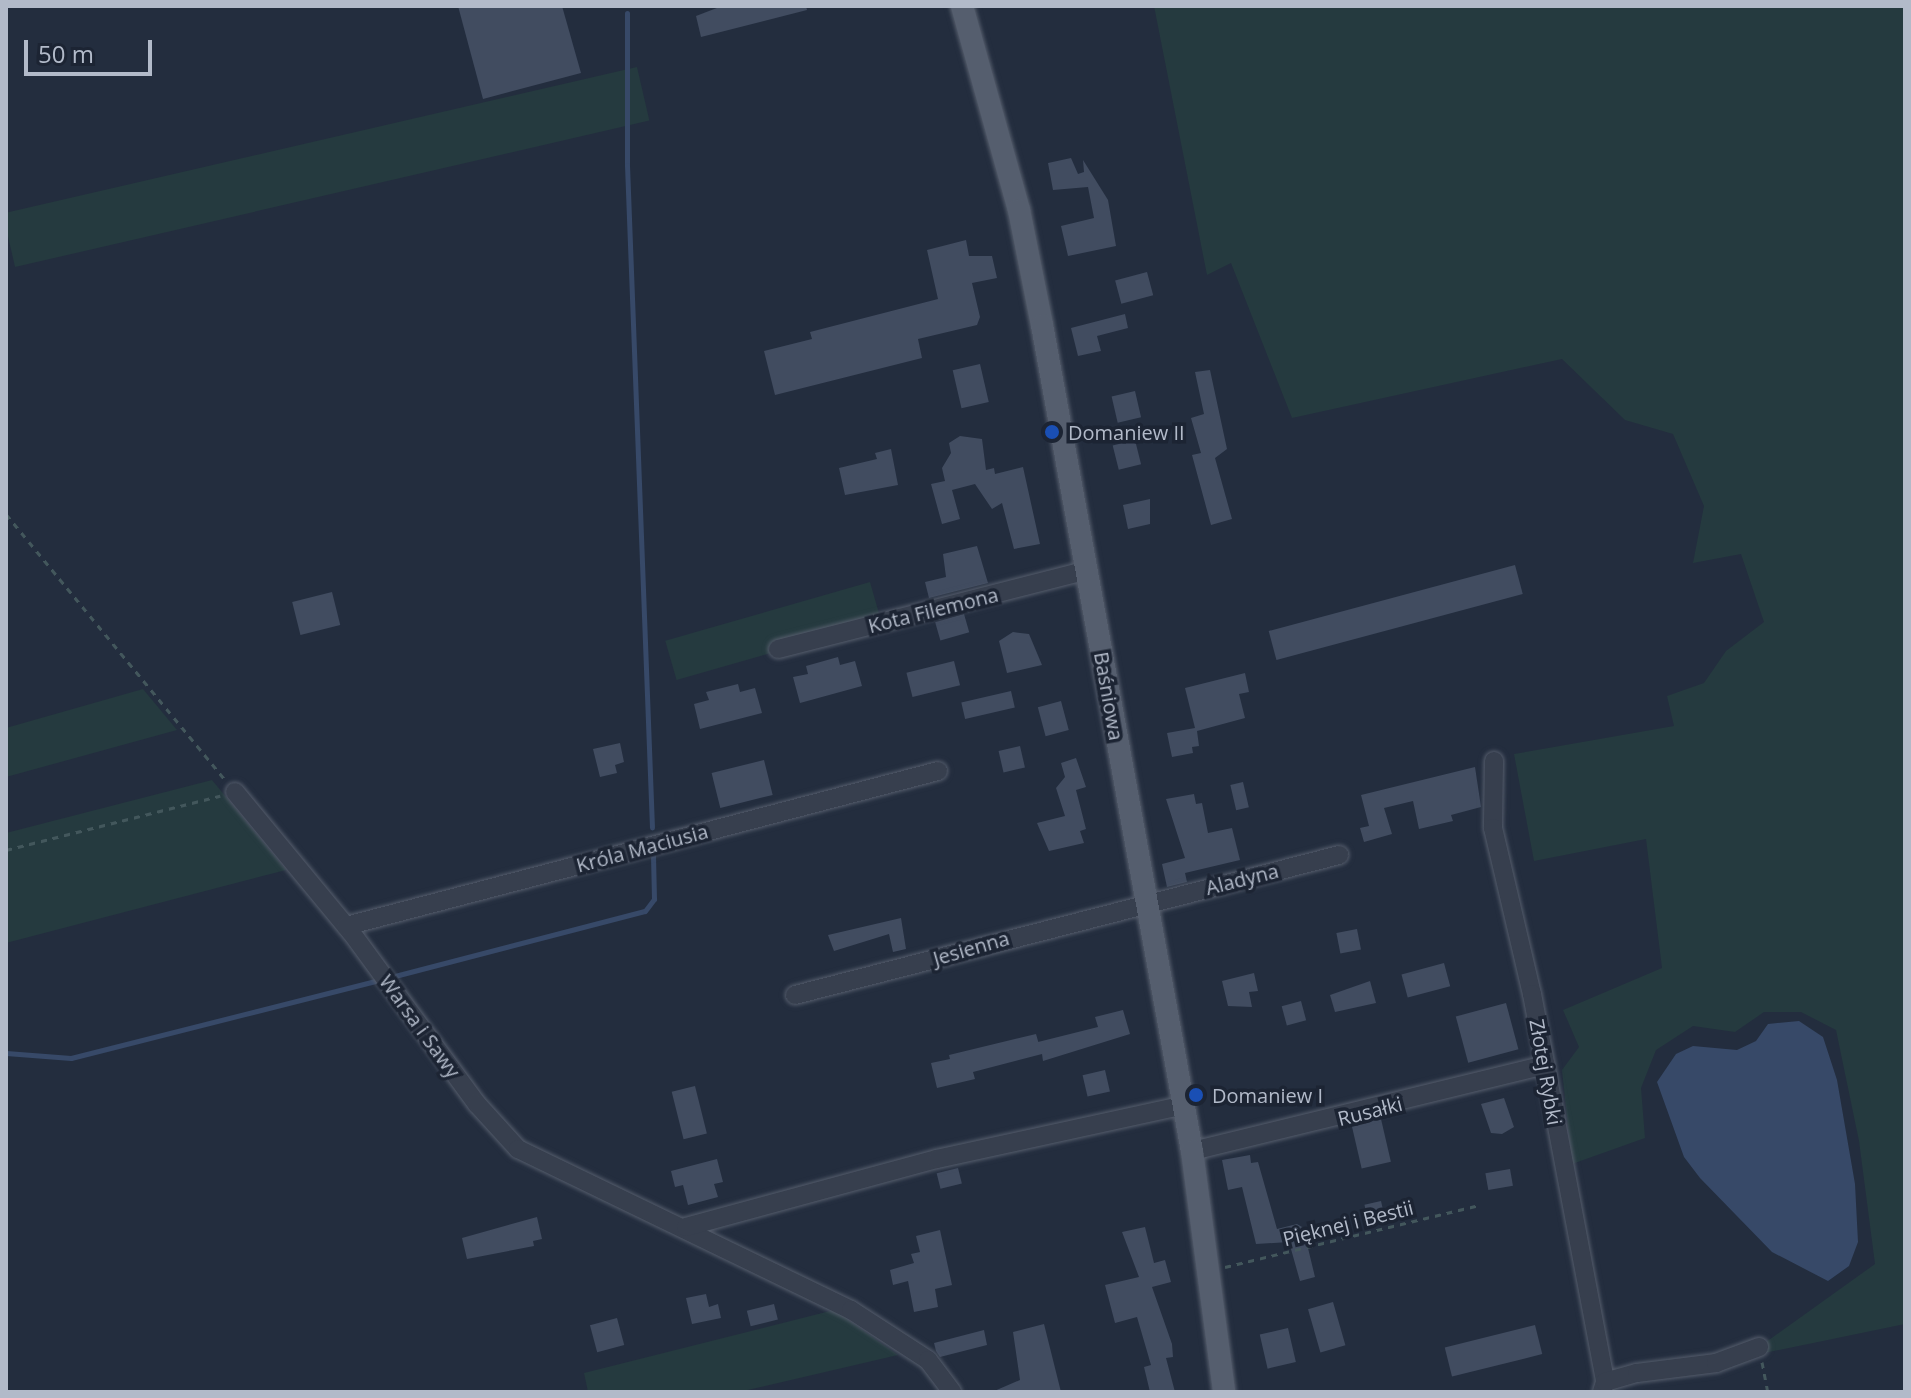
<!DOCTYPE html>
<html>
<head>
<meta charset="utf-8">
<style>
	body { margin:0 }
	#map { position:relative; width:1911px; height:1398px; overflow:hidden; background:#232d3e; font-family:"Open Sans",sans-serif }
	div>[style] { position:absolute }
	.green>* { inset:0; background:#253a3f; transform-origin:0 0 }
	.water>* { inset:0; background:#374968 }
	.stream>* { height:5px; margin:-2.5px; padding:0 2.5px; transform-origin:2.5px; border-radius:2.5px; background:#374968 }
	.building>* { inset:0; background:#414c60; transform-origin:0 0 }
	.path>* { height:3px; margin-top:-1.5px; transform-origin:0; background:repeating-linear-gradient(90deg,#43575c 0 6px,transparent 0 12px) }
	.roads { filter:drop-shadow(0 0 2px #555d6c) drop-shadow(0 0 2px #555d6c) }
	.minor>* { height:18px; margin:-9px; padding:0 9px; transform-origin:9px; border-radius:9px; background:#373f4e }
	.major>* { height:22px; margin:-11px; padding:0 11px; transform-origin:11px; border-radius:11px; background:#555e6e }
	.dots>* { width:22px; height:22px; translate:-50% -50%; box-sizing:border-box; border:4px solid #1c2433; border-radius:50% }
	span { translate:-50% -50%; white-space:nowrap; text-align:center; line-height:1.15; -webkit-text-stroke:7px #1c2433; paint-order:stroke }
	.poi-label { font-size:20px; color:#b2bac9 }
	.left { translate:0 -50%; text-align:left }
	.street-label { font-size:20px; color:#b2bac9 }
	.frame { position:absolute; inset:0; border:8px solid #b2bac9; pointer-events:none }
	.scale { position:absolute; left:24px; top:40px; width:128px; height:36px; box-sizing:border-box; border:4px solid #b2bac9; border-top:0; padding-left:10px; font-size:24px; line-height:28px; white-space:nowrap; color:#b2bac9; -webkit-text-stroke:6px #1c2433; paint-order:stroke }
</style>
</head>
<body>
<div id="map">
	<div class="green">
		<div style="clip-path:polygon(1154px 6px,1905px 6px,1905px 1324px,1745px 1357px,1875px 1264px,1859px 1141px,1836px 1030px,1801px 1012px,1764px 1012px,1735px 1032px,1693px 1026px,1656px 1050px,1641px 1088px,1645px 1138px,1572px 1164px,1562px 1070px,1579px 1047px,1563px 1010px,1662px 968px,1646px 839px,1534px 861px,1514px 754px,1674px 726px,1667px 696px,1704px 683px,1726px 651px,1764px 622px,1741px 554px,1693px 563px,1704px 506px,1673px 434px,1625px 420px,1562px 359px,1292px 418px,1231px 263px,1207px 275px)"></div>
		<div style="left:637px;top:67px;width:55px;height:651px;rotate:77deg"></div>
		<div style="left:870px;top:582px;width:41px;height:213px;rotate:74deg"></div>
		<div style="clip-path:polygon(143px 689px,177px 730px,6px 777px,6px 728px)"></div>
		<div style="clip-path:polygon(212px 780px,286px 870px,6px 943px,6px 833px)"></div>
		<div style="clip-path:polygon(834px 1310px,898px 1355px,739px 1392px,588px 1392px,584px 1373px)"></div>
	</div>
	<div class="water">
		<div style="clip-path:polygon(1799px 1021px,1823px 1037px,1837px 1080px,1855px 1184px,1858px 1242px,1849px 1266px,1828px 1281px,1772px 1252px,1700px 1178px,1684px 1157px,1657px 1082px,1676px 1054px,1693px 1046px,1737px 1050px,1756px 1041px,1768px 1024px)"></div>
	</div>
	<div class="stream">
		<div style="left:627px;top:13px;width:152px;rotate:90deg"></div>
		<div style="left:627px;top:165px;width:663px;rotate:87.84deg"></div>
		<div style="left:391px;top:977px;width:262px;rotate:-14.6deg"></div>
		<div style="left:645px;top:911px;width:15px;rotate:-53deg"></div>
		<div style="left:654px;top:899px;width:45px;rotate:-91.3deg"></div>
		<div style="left:6px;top:1053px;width:65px;rotate:4.4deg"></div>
		<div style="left:71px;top:1058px;width:318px;rotate:-14.2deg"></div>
	</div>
	<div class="building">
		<div style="clip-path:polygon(458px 6px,562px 6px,581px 73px,483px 99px)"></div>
		<div style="clip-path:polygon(722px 6px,806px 6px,807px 10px,701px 37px,696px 16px)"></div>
		<div style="clip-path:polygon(1071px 158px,1078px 174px,1084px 172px,1083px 160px,1108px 200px,1116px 246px,1068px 256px,1061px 226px,1094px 218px,1088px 187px,1053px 190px,1048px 163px)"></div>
		<div style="clip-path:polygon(966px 240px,969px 256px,992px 256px,997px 278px,972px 283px,980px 317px,977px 325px,918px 339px,922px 358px,775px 395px,764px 351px,812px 339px,810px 332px,938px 299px,927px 250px)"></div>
		<div style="left:1147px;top:272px;width:24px;height:33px;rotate:75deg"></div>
		<div style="clip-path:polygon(1125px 314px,1128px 328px,1097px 336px,1101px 351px,1078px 356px,1071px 328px)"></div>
		<div style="left:980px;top:364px;width:39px;height:28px;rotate:77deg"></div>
		<div style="clip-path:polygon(1210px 370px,1227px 449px,1215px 458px,1232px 519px,1211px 525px,1192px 455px,1201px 453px,1191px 418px,1204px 414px,1195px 372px)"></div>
		<div style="left:1135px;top:391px;width:27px;height:24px;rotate:77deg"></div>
		<div style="clip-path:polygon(960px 436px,982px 439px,986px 470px,994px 468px,995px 474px,1023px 467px,1040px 544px,1014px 549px,1002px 503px,992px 509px,975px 484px,952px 490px,960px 519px,942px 524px,931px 484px,945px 481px,942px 468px,951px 453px,949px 443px)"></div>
		<div style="left:1135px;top:440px;width:25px;height:23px;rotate:76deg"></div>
		<div style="clip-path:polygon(891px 449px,898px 485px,845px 495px,839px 468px,877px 459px,875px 453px)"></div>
		<div style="clip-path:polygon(1150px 499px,1150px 524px,1128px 529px,1123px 505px)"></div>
		<div style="clip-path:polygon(977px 546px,988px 583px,929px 598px,925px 582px,946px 577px,943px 554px)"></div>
		<div style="left:1515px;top:565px;width:30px;height:255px;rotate:75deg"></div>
		<div style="left:332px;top:592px;width:34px;height:41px;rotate:76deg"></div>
		<div style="left:964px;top:614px;width:19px;height:30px;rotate:74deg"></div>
		<div style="clip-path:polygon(1013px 632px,1029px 634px,1042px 665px,1007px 673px,999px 641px)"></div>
		<div style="clip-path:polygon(838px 657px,840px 665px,855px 661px,862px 686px,800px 703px,793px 677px,808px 674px,806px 666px)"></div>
		<div style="left:954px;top:661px;width:25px;height:49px;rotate:76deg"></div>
		<div style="clip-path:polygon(1245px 673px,1249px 692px,1239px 694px,1245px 718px,1197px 731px,1199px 746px,1192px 747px,1193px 753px,1172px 757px,1167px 733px,1195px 728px,1185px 688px)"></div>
		<div style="clip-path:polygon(738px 684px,740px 692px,755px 688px,762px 713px,700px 729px,694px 704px,709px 700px,706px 692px)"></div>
		<div style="left:1011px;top:691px;width:17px;height:51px;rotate:77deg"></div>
		<div style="left:1061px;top:701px;width:30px;height:24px;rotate:75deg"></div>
		<div style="clip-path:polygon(620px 743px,624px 762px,615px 765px,617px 773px,600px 777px,593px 749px)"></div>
		<div style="left:1020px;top:746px;width:22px;height:22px;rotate:77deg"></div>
		<div style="clip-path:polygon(1076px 758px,1086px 787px,1076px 790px,1086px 829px,1080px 831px,1084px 843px,1049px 851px,1037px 823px,1065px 816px,1056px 788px,1065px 777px,1061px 763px)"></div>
		<div style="left:764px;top:760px;width:36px;height:54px;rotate:76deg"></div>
		<div style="clip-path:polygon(1475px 767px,1481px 807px,1451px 815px,1453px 821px,1419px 829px,1413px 801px,1384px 808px,1392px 834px,1364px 842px,1360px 828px,1369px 826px,1361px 795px)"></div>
		<div style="left:1243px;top:782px;width:26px;height:13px;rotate:77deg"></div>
		<div style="clip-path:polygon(1194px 794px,1196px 804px,1202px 803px,1208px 833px,1232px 828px,1240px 860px,1185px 873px,1187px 882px,1167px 887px,1162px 864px,1185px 858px,1166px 799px)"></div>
		<div style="clip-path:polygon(901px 918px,906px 949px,893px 952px,889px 934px,834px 951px,828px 935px)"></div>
		<div style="left:1357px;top:929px;width:21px;height:21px;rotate:79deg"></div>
		<div style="left:1444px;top:963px;width:24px;height:44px;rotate:75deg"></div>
		<div style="clip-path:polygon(1254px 973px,1258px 991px,1249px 992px,1252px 1007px,1228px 1006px,1222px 981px)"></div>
		<div style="clip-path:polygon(1370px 981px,1376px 1003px,1335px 1012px,1330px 995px)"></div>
		<div style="left:1301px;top:1001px;width:20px;height:20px;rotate:75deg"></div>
		<div style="left:1506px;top:1003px;width:48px;height:52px;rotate:75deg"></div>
		<div style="clip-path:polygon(1123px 1010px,1130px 1034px,1043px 1061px,1042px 1054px,973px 1072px,975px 1079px,937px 1088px,931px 1063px,950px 1059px,949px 1055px,1036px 1034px,1040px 1048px,1038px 1042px,1098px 1027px,1095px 1017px)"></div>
		<div style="left:1105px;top:1070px;width:22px;height:23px;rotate:77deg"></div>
		<div style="left:695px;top:1086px;width:49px;height:24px;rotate:76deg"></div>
		<div style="clip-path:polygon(1504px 1098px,1514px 1127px,1502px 1134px,1491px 1133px,1481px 1104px)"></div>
		<div style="left:1381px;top:1119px;width:44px;height:30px;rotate:77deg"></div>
		<div style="clip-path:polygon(1250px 1155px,1251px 1163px,1258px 1162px,1277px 1229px,1297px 1224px,1324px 1240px,1307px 1244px,1315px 1277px,1300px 1281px,1289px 1242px,1256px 1244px,1242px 1187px,1228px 1190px,1222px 1160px)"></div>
		<div style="clip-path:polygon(717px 1159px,723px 1182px,714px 1184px,718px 1197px,688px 1205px,683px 1185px,675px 1187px,671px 1171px)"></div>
		<div style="left:958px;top:1168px;width:16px;height:22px;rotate:76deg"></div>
		<div style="left:1510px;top:1169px;width:17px;height:25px;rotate:80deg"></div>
		<div style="left:1381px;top:1201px;width:22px;height:17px;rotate:77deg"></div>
		<div style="clip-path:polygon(537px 1217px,542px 1239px,533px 1241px,534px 1246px,467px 1259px,462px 1238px)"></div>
		<div style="clip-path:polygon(1145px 1227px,1154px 1263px,1165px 1260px,1171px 1282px,1152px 1287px,1172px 1344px,1173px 1357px,1166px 1358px,1175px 1392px,1150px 1392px,1144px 1367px,1151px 1365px,1137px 1317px,1115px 1323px,1105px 1285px,1139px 1277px,1122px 1232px)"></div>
		<div style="clip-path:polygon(940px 1230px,952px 1285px,935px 1289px,938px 1307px,914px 1312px,908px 1281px,893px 1285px,890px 1270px,914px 1263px,911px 1254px,920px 1252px,916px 1236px)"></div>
		<div style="clip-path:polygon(706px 1294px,709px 1307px,718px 1304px,721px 1318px,692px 1324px,686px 1298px)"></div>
		<div style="left:1333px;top:1302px;width:45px;height:26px;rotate:74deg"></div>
		<div style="left:774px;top:1304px;width:16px;height:28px;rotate:76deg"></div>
		<div style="left:617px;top:1318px;width:28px;height:28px;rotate:75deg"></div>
		<div style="clip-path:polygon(1044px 1324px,1061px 1392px,992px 1392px,1020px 1380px,1013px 1332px)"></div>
		<div style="left:1535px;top:1325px;width:30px;height:93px;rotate:76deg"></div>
		<div style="left:1288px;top:1328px;width:35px;height:29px;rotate:77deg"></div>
		<div style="clip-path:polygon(984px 1330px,987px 1345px,940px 1357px,936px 1351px,934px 1343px)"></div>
	</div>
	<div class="path">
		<div style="left:6px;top:514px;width:345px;rotate:50.5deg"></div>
		<div style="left:6px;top:850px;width:221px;rotate:-14.2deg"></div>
		<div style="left:1225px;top:1267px;width:262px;rotate:-13.7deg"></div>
		<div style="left:1762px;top:1362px;width:31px;rotate:79deg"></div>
	</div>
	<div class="roads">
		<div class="minor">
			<div style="left:778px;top:649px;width:319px;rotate:-14.3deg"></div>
			<div style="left:1494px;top:761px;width:67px;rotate:90.9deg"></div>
			<div style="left:1493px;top:828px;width:171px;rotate:76.8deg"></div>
			<div style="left:1532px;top:994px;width:395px;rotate:79.3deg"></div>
			<div style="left:235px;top:792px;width:182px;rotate:50.4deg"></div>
			<div style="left:351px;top:932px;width:213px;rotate:53.8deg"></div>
			<div style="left:477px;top:1104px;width:61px;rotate:47.7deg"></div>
			<div style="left:518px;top:1149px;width:370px;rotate:25.8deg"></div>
			<div style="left:851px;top:1310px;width:92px;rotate:33deg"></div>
			<div style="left:928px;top:1360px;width:40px;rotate:53deg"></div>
			<div style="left:346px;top:926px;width:612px;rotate:-14.67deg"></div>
			<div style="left:795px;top:995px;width:562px;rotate:-14.43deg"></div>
			<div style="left:1192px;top:1151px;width:364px;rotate:-13.7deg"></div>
			<div style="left:686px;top:1227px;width:260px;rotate:-15.2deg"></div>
			<div style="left:937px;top:1159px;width:253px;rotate:-12.3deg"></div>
			<div style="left:1602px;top:1392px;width:10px;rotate:-73deg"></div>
			<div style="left:1605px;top:1382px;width:33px;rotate:-16deg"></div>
			<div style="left:1637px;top:1373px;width:80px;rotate:-7.2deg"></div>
			<div style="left:1716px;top:1363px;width:46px;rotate:-20.4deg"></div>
		</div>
		<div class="major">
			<div style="left:962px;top:6px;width:212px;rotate:74.4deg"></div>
			<div style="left:1019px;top:210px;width:117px;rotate:78.7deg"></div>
			<div style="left:1042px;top:325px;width:840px;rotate:79.71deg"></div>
			<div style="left:1192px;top:1151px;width:243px;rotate:82.4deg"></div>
		</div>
	</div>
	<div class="dots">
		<div style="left:1052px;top:432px;background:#1a4fb4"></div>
		<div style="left:1196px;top:1095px;background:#1a4fb4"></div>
	</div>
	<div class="poi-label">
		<span class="left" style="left:1068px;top:432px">Domaniew II</span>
		<span class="left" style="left:1212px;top:1095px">Domaniew I</span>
	</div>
	<div class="street-label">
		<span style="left:933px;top:610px;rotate:-14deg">Kota Filemona</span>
		<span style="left:1109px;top:696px;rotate:80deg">Baśniowa</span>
		<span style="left:642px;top:848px;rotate:-15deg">Króla Maciusia</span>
		<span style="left:1242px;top:879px;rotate:-14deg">Aladyna</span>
		<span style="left:971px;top:948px;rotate:-16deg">Jesienna</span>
		<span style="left:420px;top:1026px;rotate:54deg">Warsa i Sawy</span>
		<span style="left:1546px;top:1072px;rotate:80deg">Złotej Rybki</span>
		<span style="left:1370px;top:1111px;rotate:-14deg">Rusałki</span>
		<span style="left:1348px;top:1223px;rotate:-14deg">Pięknej i Bestii</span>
	</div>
	<div class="frame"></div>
	<div class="scale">50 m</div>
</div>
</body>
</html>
